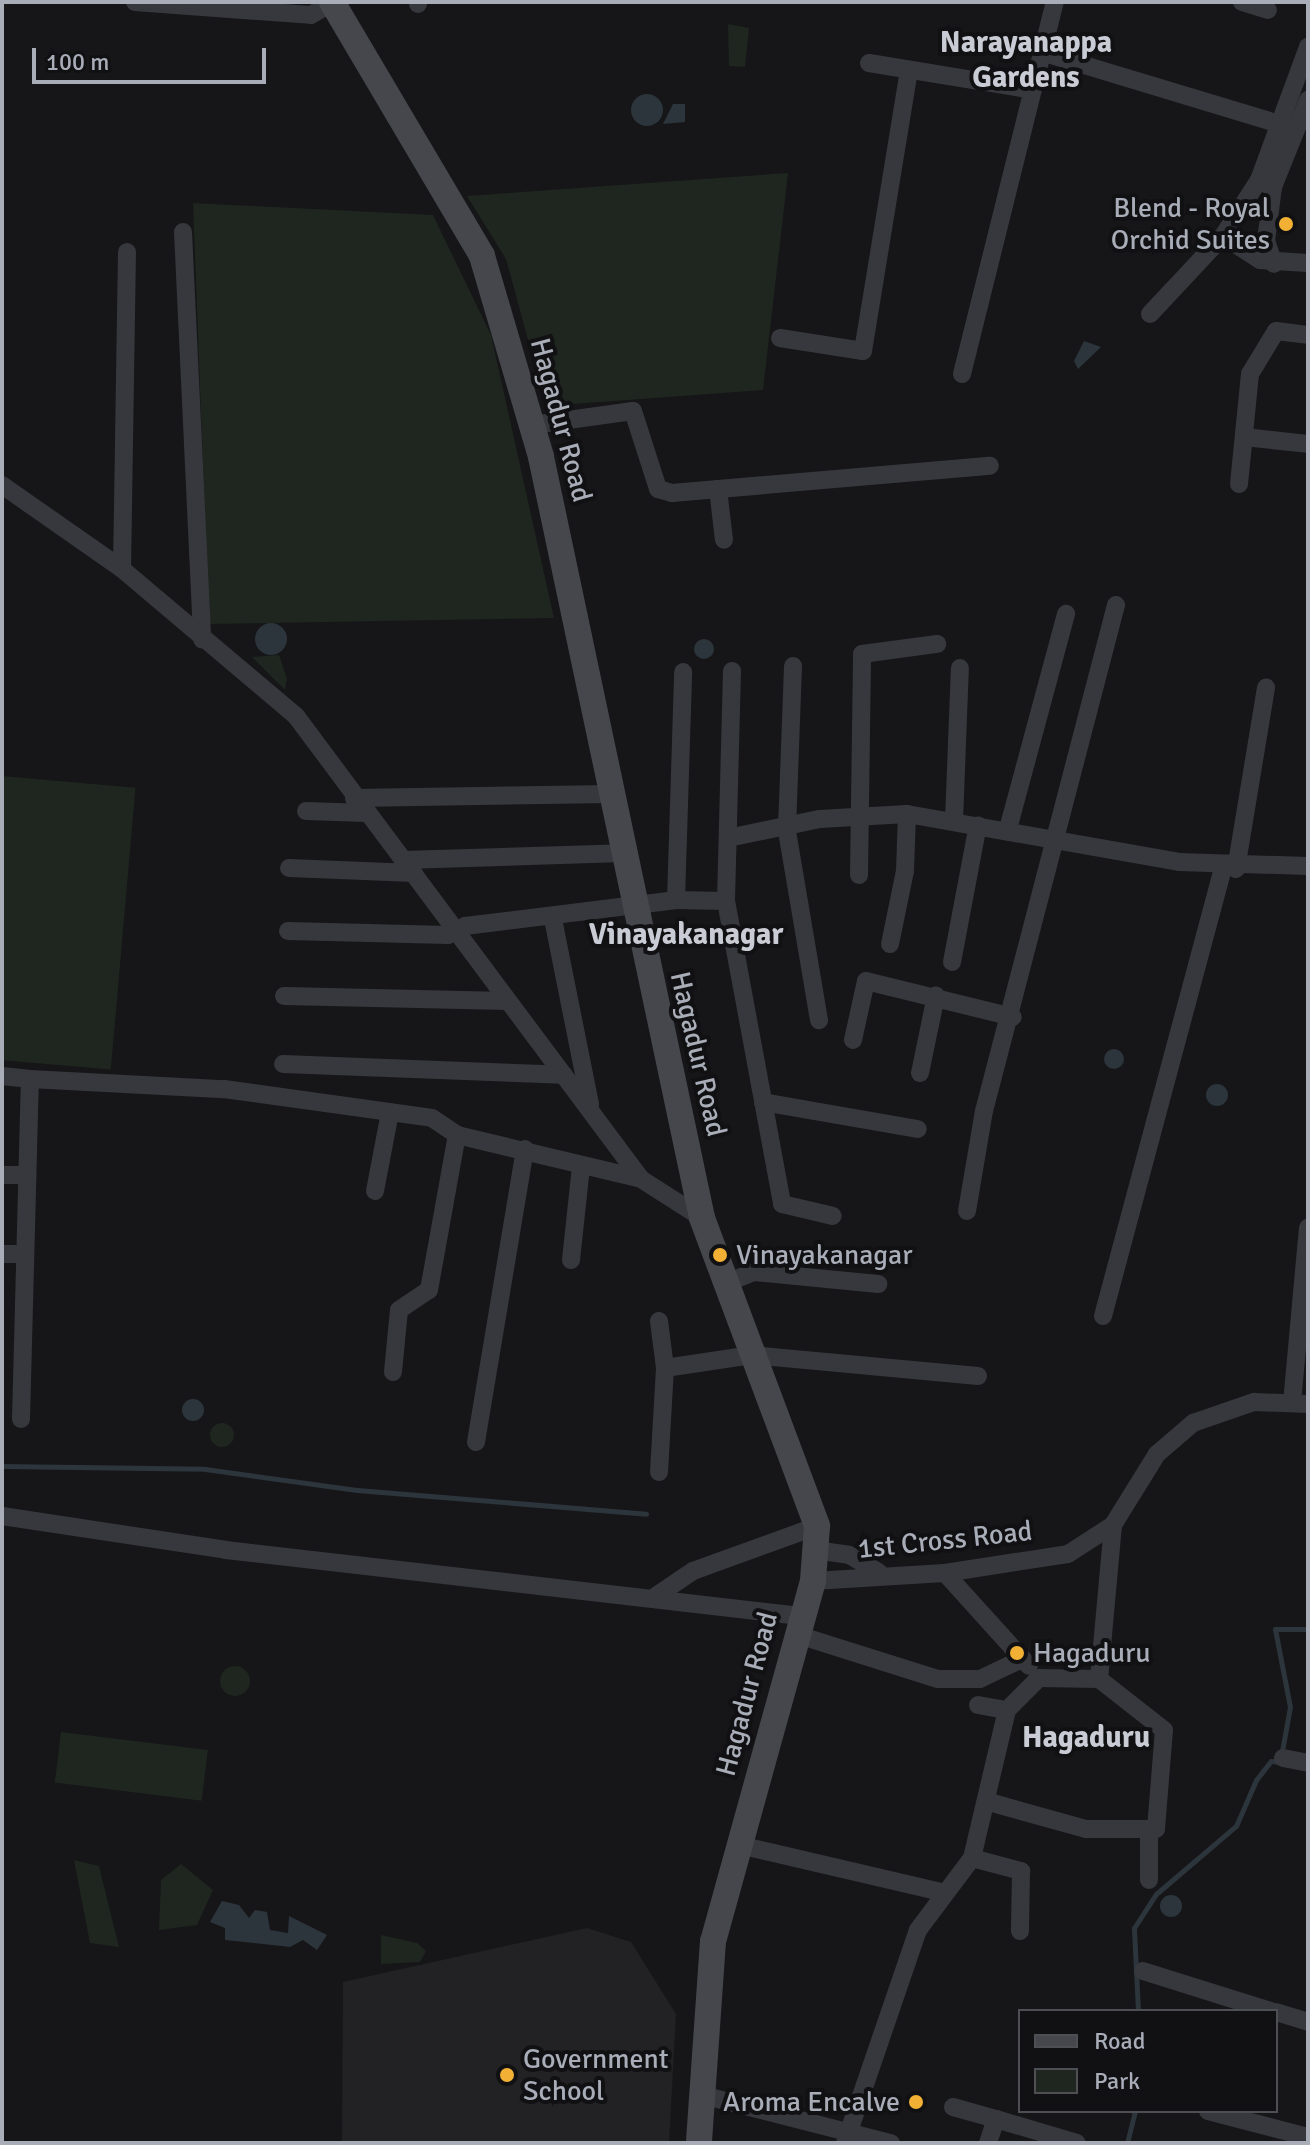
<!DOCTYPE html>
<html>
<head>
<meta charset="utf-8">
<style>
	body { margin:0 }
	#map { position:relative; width:1310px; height:2145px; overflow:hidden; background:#161618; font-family:Signika,sans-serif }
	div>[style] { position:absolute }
	.built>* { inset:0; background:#222225 }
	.green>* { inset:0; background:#1e261f; transform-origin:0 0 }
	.round { border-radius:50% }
	.water>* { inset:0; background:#2c353c }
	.stream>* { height:5px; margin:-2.5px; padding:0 2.5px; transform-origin:2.5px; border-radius:2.5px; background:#2c353c }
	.street>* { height:18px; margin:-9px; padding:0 9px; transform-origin:9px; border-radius:9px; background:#37383d }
	.secondary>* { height:26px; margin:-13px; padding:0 13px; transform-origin:13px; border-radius:13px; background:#45474d }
	.dots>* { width:22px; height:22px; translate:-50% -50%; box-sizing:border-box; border:4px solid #111113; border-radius:50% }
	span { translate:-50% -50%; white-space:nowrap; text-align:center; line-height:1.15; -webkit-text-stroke:8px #111113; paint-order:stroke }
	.poi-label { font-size:28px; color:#a8adb8 }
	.right { translate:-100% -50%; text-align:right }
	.left { translate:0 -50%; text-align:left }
	.street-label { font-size:28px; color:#a8adb8 }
	.neighbourhood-label { font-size:30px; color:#c9ccd4; font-weight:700 }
	.frame { position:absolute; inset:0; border:4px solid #a8adb8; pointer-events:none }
	.legend { position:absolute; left:1018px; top:2009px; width:260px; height:104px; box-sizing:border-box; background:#111113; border:2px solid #4d4f55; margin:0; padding:10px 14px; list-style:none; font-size:24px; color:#a8adb8 }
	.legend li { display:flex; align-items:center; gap:16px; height:40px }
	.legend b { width:40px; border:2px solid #4d4f55 }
	.scale { position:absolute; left:32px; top:48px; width:234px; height:36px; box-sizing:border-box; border:4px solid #a8adb8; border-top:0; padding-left:10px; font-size:24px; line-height:28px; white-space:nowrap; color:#a8adb8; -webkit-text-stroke:6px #111113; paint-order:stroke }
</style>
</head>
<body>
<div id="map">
	<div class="built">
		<div style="clip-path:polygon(587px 1928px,631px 1942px,676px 2014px,669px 2143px,342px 2143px,343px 1982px)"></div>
	</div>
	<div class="green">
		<div style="clip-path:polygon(728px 24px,749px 28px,745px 67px,729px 66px)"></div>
		<div style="clip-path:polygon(788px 173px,763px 390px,546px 406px,506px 259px,467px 196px)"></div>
		<div style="clip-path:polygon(193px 203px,433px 215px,491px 335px,554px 618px,209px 624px)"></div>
		<div style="clip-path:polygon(279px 655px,287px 679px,285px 690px,252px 657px)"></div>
		<div style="left:2px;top:776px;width:134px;height:283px;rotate:5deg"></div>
		<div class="round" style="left:210px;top:1423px;width:24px;height:24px"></div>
		<div class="round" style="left:220px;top:1666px;width:30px;height:30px"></div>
		<div style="left:61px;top:1732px;width:148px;height:51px;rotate:7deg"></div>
		<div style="clip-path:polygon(74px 1860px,99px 1866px,119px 1947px,90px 1943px)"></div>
		<div style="clip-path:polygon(181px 1864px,213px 1890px,197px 1925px,159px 1930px,161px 1880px)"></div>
		<div style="clip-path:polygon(381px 1935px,417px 1943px,426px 1951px,420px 1962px,381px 1964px)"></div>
	</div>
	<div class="water">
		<div class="round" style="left:631px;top:94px;width:32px;height:32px"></div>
		<div style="clip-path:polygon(673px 104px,685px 104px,685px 122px,663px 124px)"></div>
		<div style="clip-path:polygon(1084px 341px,1101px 347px,1078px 369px,1074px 361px)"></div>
		<div class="round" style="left:255px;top:623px;width:32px;height:32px"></div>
		<div class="round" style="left:694px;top:639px;width:20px;height:20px"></div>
		<div class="round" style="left:1104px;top:1049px;width:20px;height:20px"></div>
		<div class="round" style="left:1206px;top:1084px;width:22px;height:22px"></div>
		<div class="round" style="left:182px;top:1399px;width:22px;height:22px"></div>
		<div class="round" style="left:1160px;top:1895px;width:22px;height:22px"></div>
		<div style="clip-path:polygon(222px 1901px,239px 1905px,249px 1918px,255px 1910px,267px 1912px,270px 1930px,288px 1933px,289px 1916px,327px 1935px,317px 1950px,303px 1940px,290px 1947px,225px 1940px,225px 1928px,210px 1922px)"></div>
	</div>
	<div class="stream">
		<div style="left:2px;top:1466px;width:203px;rotate:0.8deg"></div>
		<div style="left:205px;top:1469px;width:153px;rotate:7.9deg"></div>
		<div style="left:357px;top:1490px;width:290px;rotate:4.7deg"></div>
		<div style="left:1138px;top:2011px;width:83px;rotate:-92.8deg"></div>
		<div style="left:1134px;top:1928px;width:40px;rotate:-57.1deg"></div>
		<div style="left:1156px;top:1894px;width:105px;rotate:-40.4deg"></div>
		<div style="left:1236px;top:1826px;width:50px;rotate:-66.5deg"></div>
		<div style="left:1256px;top:1780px;width:24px;rotate:-52deg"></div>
		<div style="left:1271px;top:1761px;width:9px;rotate:6deg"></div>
		<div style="left:1280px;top:1762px;width:56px;rotate:-79.7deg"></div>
		<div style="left:1290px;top:1707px;width:79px;rotate:-100.9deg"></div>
		<div style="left:1275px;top:1629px;width:33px"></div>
		<div style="left:1127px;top:2143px;width:33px;rotate:-76deg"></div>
	</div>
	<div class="street">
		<div style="left:135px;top:2px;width:176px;rotate:4.2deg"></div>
		<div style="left:311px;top:15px;width:24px;rotate:-30deg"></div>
		<div style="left:418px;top:2px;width:2px;rotate:90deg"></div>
		<div style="left:1242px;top:2px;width:27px;rotate:17deg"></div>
		<div style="left:1041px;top:52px;width:239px;rotate:16.8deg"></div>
		<div style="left:869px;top:63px;width:166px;rotate:9.3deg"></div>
		<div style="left:1259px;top:180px;width:16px;rotate:27deg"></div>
		<div style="left:1273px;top:187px;width:54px;rotate:97.4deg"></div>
		<div style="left:1266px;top:241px;width:24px;rotate:71deg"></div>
		<div style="left:1273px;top:187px;width:94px;rotate:-68.1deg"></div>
		<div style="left:183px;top:232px;width:408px;rotate:87.3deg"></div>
		<div style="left:1223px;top:236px;width:44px;rotate:33deg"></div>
		<div style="left:1260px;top:260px;width:48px;rotate:3.6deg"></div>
		<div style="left:1150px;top:314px;width:107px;rotate:-46.9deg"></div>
		<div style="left:1223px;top:236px;width:67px;rotate:-57.3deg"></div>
		<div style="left:1259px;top:180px;width:142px;rotate:-69.8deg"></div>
		<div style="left:780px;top:338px;width:84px;rotate:8.9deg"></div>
		<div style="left:863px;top:351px;width:285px;rotate:-80.7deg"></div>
		<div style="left:962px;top:374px;width:383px;rotate:-76deg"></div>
		<div style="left:532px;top:425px;width:102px;rotate:-7.9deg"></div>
		<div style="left:633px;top:411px;width:82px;rotate:72.2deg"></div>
		<div style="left:658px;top:489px;width:15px;rotate:16deg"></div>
		<div style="left:672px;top:493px;width:319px;rotate:-4.9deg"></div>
		<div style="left:1244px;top:437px;width:64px;rotate:6.2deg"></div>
		<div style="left:1239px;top:484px;width:111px;rotate:-84.3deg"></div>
		<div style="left:1250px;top:374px;width:50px;rotate:-58.8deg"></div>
		<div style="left:1276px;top:331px;width:32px;rotate:7deg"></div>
		<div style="left:2px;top:485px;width:146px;rotate:35deg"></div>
		<div style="left:122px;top:569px;width:228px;rotate:40.2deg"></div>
		<div style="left:296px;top:716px;width:577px;rotate:53.31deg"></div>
		<div style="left:641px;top:1179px;width:72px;rotate:32.6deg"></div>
		<div style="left:718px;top:489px;width:51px;rotate:83.3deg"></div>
		<div style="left:122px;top:569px;width:317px;rotate:-89.1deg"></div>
		<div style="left:793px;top:666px;width:165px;rotate:92.1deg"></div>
		<div style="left:787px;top:831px;width:192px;rotate:80.4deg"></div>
		<div style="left:732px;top:671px;width:230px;rotate:91.5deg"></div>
		<div style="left:726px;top:901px;width:308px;rotate:79.5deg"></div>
		<div style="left:782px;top:1204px;width:52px;rotate:13.2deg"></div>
		<div style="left:354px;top:798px;width:257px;rotate:-0.9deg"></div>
		<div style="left:306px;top:811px;width:61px;rotate:1.9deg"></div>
		<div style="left:954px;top:821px;width:153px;rotate:-87.8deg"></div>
		<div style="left:1008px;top:829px;width:223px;rotate:-74.9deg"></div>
		<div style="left:728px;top:838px;width:94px;rotate:-11.7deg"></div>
		<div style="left:820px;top:819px;width:87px;rotate:-3.3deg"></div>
		<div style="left:907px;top:814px;width:276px;rotate:10deg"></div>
		<div style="left:1179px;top:862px;width:129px;rotate:1.8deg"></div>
		<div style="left:403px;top:860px;width:219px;rotate:-1.8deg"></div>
		<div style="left:289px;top:868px;width:125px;rotate:2.3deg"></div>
		<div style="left:1236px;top:869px;width:184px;rotate:-80.6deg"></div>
		<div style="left:859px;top:875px;width:221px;rotate:-89.2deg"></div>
		<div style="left:862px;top:654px;width:76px;rotate:-7.6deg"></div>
		<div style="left:676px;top:900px;width:228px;rotate:-88.2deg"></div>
		<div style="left:553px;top:919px;width:189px;rotate:78.7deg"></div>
		<div style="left:288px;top:931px;width:160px;rotate:1.4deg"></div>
		<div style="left:448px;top:935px;width:19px;rotate:-28deg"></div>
		<div style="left:465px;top:926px;width:213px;rotate:-7deg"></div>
		<div style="left:676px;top:900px;width:50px;rotate:1.1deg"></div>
		<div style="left:890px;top:944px;width:75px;rotate:-78.4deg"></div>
		<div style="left:905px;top:871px;width:57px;rotate:-88deg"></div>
		<div style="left:952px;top:962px;width:139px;rotate:-79.3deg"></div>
		<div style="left:284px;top:996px;width:223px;rotate:1.3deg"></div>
		<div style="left:853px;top:1040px;width:60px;rotate:-77.6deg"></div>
		<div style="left:866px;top:981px;width:151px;rotate:13.8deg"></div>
		<div style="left:283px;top:1064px;width:281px;rotate:2.2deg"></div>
		<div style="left:920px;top:1073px;width:79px;rotate:-78.3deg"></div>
		<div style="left:2px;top:1076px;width:28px;rotate:6deg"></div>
		<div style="left:763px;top:1102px;width:157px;rotate:9.9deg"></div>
		<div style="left:2px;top:1175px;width:23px"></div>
		<div style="left:375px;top:1191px;width:80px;rotate:-79.2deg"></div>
		<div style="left:967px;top:1211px;width:101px;rotate:-80.4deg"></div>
		<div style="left:984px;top:1111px;width:523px;rotate:-75.38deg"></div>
		<div style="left:2px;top:1254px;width:21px"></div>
		<div style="left:571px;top:1260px;width:94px;rotate:-83.9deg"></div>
		<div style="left:729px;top:1282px;width:27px;rotate:-22deg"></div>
		<div style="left:754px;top:1272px;width:125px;rotate:5.5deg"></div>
		<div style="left:1103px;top:1316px;width:465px;rotate:-75deg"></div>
		<div style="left:659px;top:1321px;width:47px;rotate:82.7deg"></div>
		<div style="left:393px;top:1372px;width:62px;rotate:-84.5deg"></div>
		<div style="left:399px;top:1310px;width:36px;rotate:-34deg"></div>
		<div style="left:429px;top:1290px;width:158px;rotate:-79.8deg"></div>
		<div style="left:457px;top:1135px;width:189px;rotate:13.4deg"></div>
		<div style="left:1292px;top:1403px;width:176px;rotate:-84.8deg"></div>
		<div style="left:21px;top:1419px;width:340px;rotate:-88.5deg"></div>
		<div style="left:30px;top:1079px;width:194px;rotate:3deg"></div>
		<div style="left:224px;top:1089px;width:210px;rotate:7.9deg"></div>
		<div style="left:432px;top:1118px;width:30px;rotate:34deg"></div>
		<div style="left:476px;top:1442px;width:297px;rotate:-80.5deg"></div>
		<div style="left:659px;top:1472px;width:104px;rotate:-86.7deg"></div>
		<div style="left:665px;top:1368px;width:88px;rotate:-8.5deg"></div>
		<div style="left:752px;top:1355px;width:227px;rotate:5.3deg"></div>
		<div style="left:2px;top:1516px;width:227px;rotate:8.6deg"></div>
		<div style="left:226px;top:1550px;width:578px;rotate:6.56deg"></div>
		<div style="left:815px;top:1550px;width:34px;rotate:8deg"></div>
		<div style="left:849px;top:1555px;width:34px;rotate:30deg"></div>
		<div style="left:945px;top:1573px;width:125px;rotate:47.9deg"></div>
		<div style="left:813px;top:1581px;width:132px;rotate:-3.5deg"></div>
		<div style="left:945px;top:1573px;width:124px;rotate:-8.8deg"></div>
		<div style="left:1068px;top:1554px;width:54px;rotate:-32.8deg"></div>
		<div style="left:1113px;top:1525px;width:84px;rotate:-58.2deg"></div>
		<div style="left:1157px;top:1454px;width:48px;rotate:-40.7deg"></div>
		<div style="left:1193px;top:1423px;width:65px;rotate:-19deg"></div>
		<div style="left:1254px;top:1402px;width:54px;rotate:2.1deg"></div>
		<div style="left:656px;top:1596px;width:45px;rotate:-34deg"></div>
		<div style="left:693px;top:1571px;width:132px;rotate:-19.9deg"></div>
		<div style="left:795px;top:1634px;width:150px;rotate:17.5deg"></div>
		<div style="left:938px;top:1679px;width:42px"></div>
		<div style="left:980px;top:1679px;width:47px;rotate:-25.5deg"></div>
		<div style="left:978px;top:1705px;width:29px;rotate:10deg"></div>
		<div style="left:1283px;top:1758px;width:25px;rotate:11deg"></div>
		<div style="left:989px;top:1802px;width:101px;rotate:15.6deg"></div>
		<div style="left:1086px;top:1829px;width:70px"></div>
		<div style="left:1156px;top:1829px;width:99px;rotate:-85.4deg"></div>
		<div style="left:1164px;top:1730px;width:83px;rotate:-141.9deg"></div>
		<div style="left:1149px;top:1829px;width:51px;rotate:90deg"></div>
		<div style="left:739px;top:1845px;width:212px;rotate:13.1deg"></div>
		<div style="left:972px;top:1858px;width:51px;rotate:14.9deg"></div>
		<div style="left:1021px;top:1871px;width:60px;rotate:91deg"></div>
		<div style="left:1143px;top:1971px;width:134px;rotate:17.4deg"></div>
		<div style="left:1276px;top:2012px;width:34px;rotate:17deg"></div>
		<div style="left:702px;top:2095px;width:195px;rotate:14.3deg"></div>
		<div style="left:953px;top:2107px;width:45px;rotate:15.6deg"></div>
		<div style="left:1208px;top:2111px;width:103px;rotate:14.6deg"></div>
		<div style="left:845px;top:2143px;width:225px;rotate:-71.1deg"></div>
		<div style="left:918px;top:1930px;width:90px;rotate:-53.1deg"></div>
		<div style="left:972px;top:1858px;width:152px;rotate:-76.7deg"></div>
		<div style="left:1007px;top:1710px;width:45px;rotate:-45deg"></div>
		<div style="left:1039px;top:1678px;width:60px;rotate:1deg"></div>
		<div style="left:1099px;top:1679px;width:155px;rotate:-84.8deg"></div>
		<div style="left:988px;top:2143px;width:25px;rotate:-72deg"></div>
		<div style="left:996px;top:2119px;width:84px;rotate:16.5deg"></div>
	</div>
	<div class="secondary">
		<div style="left:332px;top:2px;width:295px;rotate:59.4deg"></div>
		<div style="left:482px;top:256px;width:209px;rotate:73.6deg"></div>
		<div style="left:541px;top:457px;width:778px;rotate:78.05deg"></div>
		<div style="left:702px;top:1218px;width:329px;rotate:69.5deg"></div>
		<div style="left:817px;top:1526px;width:55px;rotate:94.2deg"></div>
		<div style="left:813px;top:1581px;width:374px;rotate:105.5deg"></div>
		<div style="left:713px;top:1941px;width:202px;rotate:94deg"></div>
	</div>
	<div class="dots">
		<div style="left:1286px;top:224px;background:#f2b134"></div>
		<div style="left:720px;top:1255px;background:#f2b134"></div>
		<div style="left:1017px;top:1653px;background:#f2b134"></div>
		<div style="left:507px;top:2075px;background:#f2b134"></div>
		<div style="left:916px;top:2102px;background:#f2b134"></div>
	</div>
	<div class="poi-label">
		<span class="right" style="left:1270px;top:224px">Blend - Royal<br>Orchid Suites</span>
		<span class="left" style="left:736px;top:1255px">Vinayakanagar</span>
		<span class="left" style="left:1033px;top:1653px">Hagaduru</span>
		<span class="left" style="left:523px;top:2075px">Government<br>School</span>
		<span class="right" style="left:900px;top:2102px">Aroma Encalve</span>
	</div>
	<div class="street-label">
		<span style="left:561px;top:420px;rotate:75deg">Hagadur Road</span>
		<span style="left:698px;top:1054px;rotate:77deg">Hagadur Road</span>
		<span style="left:945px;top:1540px;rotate:-6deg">1st Cross Road</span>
		<span style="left:747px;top:1694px;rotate:-75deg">Hagadur Road</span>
	</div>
	<div class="neighbourhood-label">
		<span style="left:1026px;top:60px">Narayanappa<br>Gardens</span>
		<span style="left:686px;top:935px">Vinayakanagar</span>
		<span style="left:1086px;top:1738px">Hagaduru</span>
	</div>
	<div class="frame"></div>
	<ul class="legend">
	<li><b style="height:10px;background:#45474d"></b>Road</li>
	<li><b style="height:22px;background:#1e261f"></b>Park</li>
	</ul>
	<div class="scale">100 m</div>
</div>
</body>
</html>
